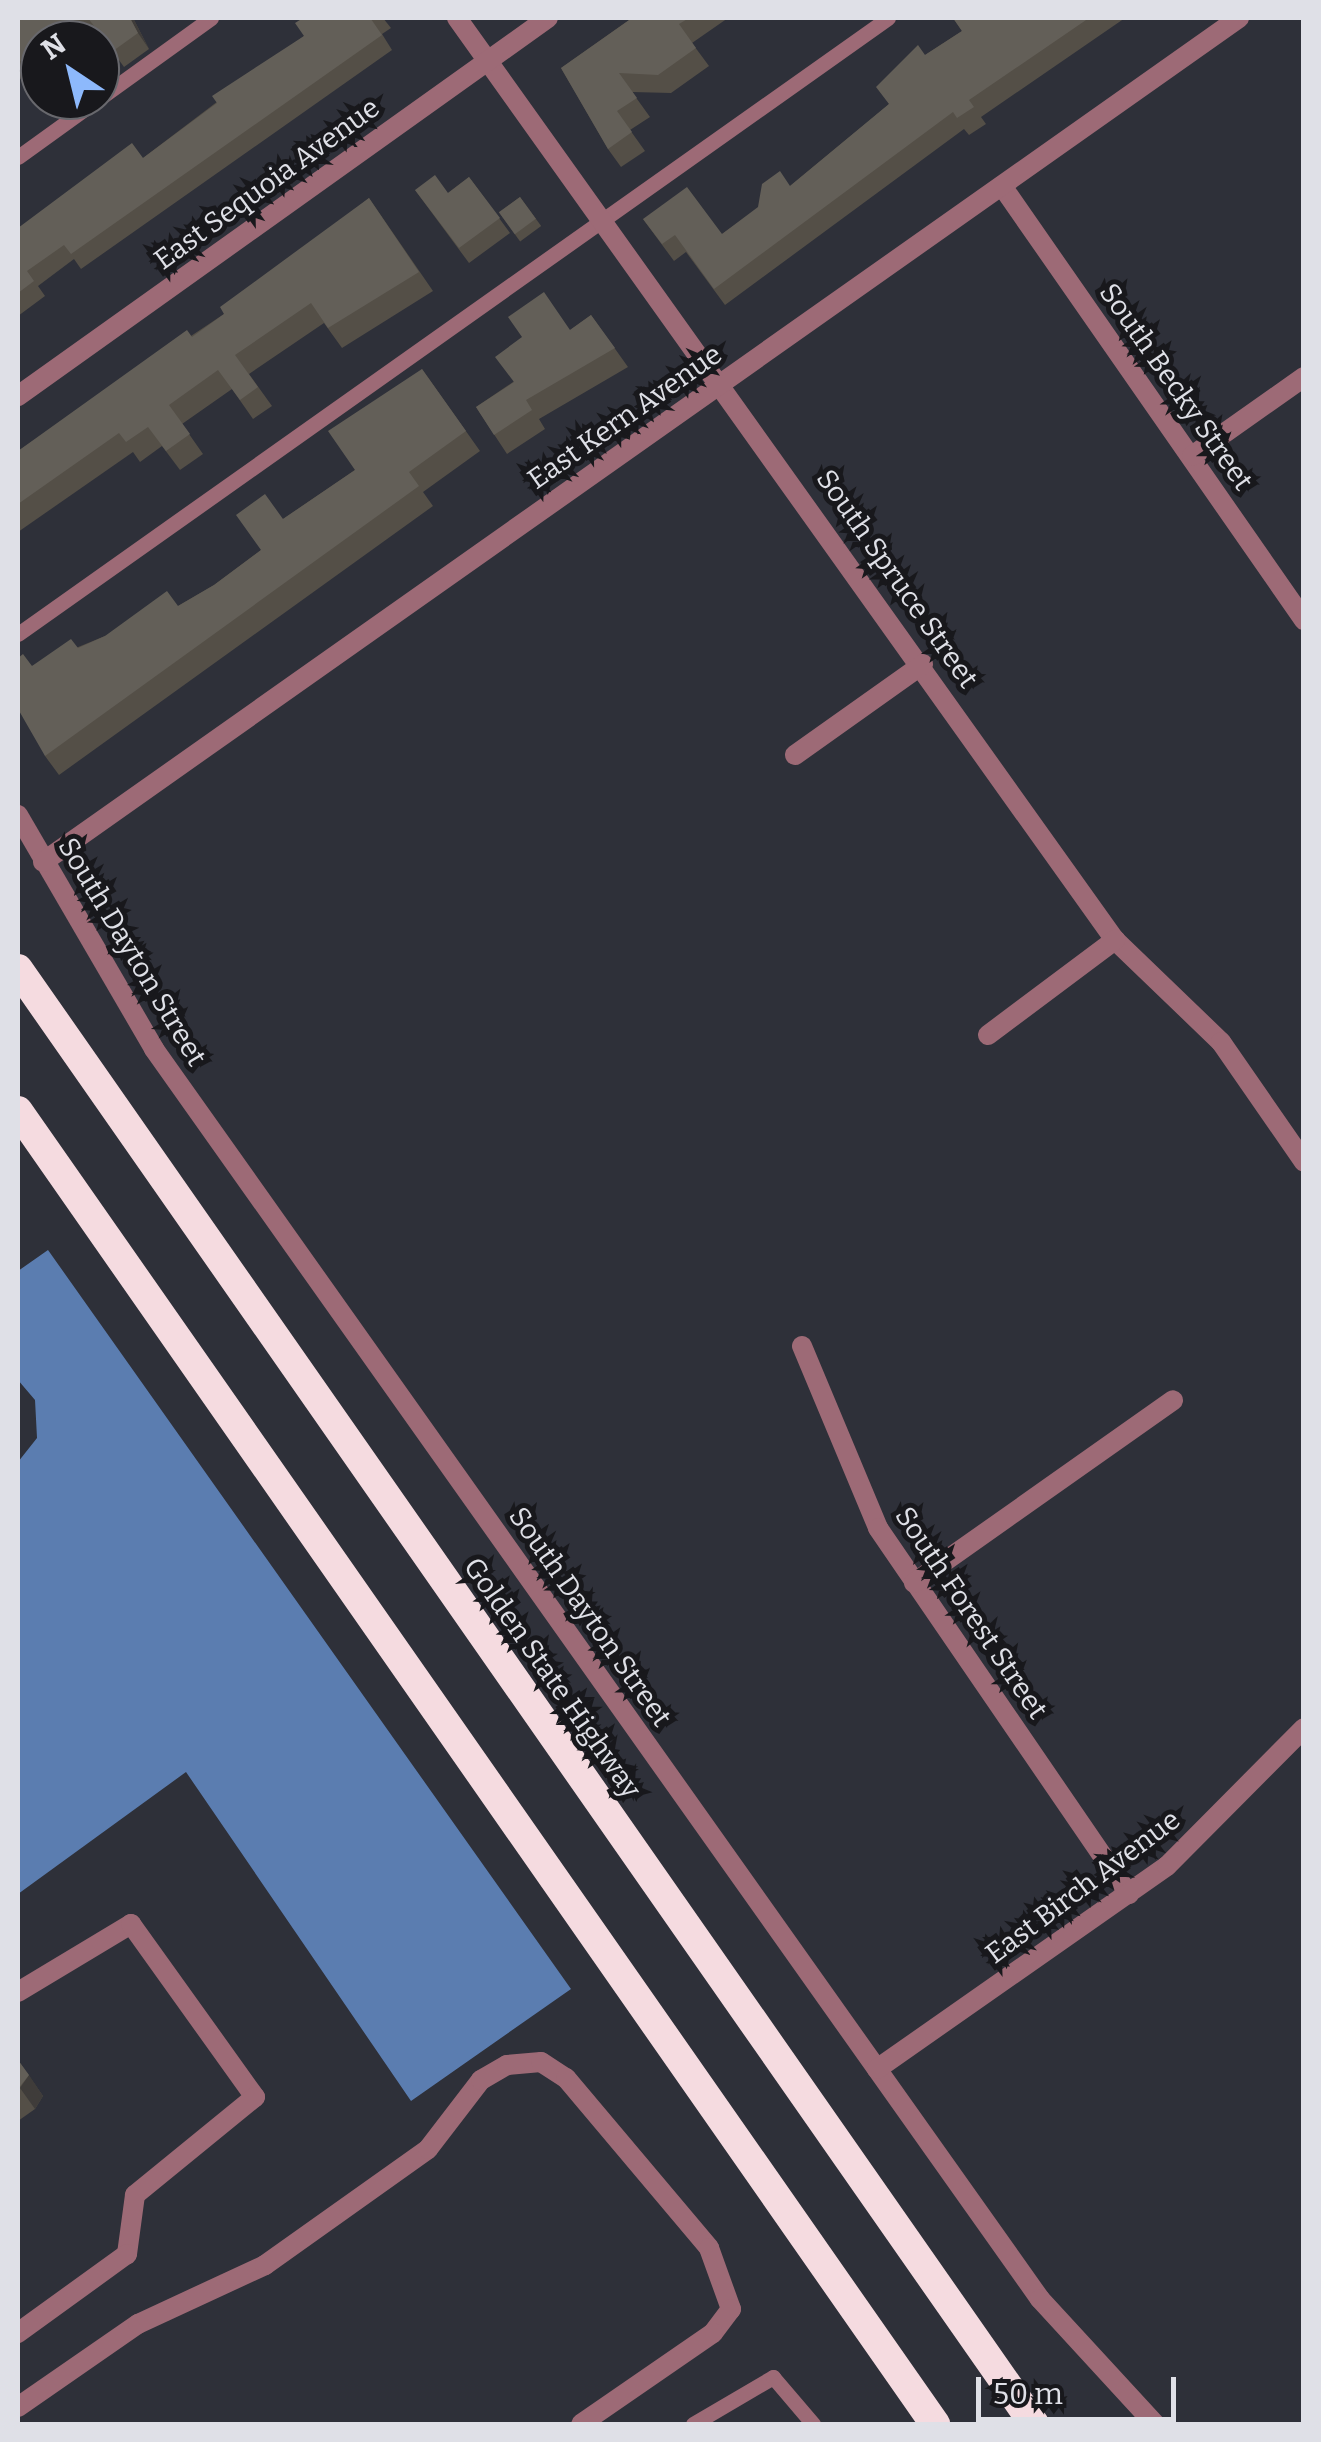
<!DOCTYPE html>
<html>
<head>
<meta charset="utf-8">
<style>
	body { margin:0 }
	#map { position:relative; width:1321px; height:2442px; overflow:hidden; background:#2e3039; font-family:Bitter,serif }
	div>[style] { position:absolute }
	.water>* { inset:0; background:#5b7db0 }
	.service>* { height:15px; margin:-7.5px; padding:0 7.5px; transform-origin:7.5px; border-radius:7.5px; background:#9d6a76 }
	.minor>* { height:20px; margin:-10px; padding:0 10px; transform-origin:10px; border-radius:10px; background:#9d6a76 }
	.motorway>* { height:30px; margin:-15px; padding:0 15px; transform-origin:15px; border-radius:15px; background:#f5dbe0 }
	.wall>* { inset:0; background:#544f47; transform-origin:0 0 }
	.shaded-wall>* { inset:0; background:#3f3c3a }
	.building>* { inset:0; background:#635f58; transform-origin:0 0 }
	span { translate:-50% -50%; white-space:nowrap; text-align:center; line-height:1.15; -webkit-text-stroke:10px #18181c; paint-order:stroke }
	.street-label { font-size:28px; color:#dfe0e7 }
	.frame { position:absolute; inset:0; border:20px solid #dfe0e7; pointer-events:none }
	.north { position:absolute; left:20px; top:20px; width:100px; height:100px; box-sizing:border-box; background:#18181c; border:2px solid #68686d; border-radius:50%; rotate:325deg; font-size:28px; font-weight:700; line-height:40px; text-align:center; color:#dfe0e7 }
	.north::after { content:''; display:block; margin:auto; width:35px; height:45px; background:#8db9fc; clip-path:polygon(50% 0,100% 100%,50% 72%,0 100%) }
	.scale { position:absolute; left:976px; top:2377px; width:200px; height:45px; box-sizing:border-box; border:5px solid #dfe0e7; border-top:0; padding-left:12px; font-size:30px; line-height:35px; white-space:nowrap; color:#dfe0e7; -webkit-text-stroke:8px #18181c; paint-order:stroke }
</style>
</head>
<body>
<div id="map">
	<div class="water">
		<div style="clip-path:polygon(48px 1250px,571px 1989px,411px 2101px,186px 1772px,18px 1894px,18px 1462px,37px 1438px,35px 1400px,18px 1380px,18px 1271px)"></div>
	</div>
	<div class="service">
		<div style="left:100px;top:98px;width:137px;rotate:-35.8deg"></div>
		<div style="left:18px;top:157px;width:97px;rotate:-35.8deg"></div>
		<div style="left:18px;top:634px;width:1066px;rotate:-35.3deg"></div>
		<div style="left:693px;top:2424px;width:93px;rotate:-30.4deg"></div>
		<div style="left:773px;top:2377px;width:62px;rotate:49.6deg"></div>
	</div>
	<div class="minor">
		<div style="left:457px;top:18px;width:1133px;rotate:54.49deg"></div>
		<div style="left:1115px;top:940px;width:147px;rotate:43.9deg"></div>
		<div style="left:1221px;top:1042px;width:146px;rotate:55.3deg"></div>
		<div style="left:1002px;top:186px;width:529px;rotate:55.17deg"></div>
		<div style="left:18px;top:396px;width:651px;rotate:-35.5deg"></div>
		<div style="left:1192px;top:456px;width:137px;rotate:-35.2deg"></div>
		<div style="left:795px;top:755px;width:157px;rotate:-35.4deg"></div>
		<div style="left:18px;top:815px;width:271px;rotate:59.8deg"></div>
		<div style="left:154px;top:1049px;width:1532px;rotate:54.67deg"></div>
		<div style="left:1040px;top:2299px;width:170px;rotate:47.4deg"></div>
		<div style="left:43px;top:862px;width:1464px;rotate:-35.21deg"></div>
		<div style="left:988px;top:1035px;width:159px;rotate:-36.8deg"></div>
		<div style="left:802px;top:1346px;width:197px;rotate:67.3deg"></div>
		<div style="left:878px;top:1528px;width:444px;rotate:55.6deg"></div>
		<div style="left:914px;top:1583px;width:317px;rotate:-35.2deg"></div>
		<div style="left:18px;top:1992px;width:132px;rotate:-31deg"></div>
		<div style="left:131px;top:1924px;width:213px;rotate:54.4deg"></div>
		<div style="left:255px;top:2097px;width:155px;rotate:140.8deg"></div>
		<div style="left:135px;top:2195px;width:60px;rotate:97.7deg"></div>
		<div style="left:127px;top:2254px;width:135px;rotate:144.1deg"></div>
		<div style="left:877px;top:2069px;width:354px;rotate:-35deg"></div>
		<div style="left:1167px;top:1866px;width:194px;rotate:-45.2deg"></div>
		<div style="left:18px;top:2407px;width:146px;rotate:-34.7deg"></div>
		<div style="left:138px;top:2324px;width:140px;rotate:-24.9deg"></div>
		<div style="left:265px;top:2265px;width:200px;rotate:-35.4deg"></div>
		<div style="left:428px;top:2149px;width:87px;rotate:-52.5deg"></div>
		<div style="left:481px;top:2080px;width:30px;rotate:-30deg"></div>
		<div style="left:507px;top:2065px;width:34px;rotate:-5deg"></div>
		<div style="left:541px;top:2062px;width:30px;rotate:33deg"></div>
		<div style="left:566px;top:2078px;width:222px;rotate:49.9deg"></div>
		<div style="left:709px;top:2248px;width:65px;rotate:70.2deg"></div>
		<div style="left:731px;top:2309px;width:30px;rotate:127deg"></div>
		<div style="left:713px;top:2333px;width:160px;rotate:145.4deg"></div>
	</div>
	<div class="motorway">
		<div style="left:18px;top:969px;width:1775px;rotate:55.07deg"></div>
		<div style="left:18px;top:1111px;width:1602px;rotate:55.07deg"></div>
	</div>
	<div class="wall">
		<div style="clip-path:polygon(18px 18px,133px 18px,149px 49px,124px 67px,95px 27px,79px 40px,40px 40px,40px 71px,30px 78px,18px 79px)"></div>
		<div style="clip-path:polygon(303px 18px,383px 18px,391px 28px,382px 34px,392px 50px,81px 269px,74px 259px,38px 286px,45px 296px,18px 316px,18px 228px,143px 158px,304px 36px)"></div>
		<div style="clip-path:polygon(632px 18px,728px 18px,692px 43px,709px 66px,671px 93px,632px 92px,650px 117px,630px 130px,645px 151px,621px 167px,608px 149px,561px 68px)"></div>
		<div style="clip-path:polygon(953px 18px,1125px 18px,981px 117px,986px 124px,969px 135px,964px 129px,725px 305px,686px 252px,674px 261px,643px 219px,722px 234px,790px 186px,888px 105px,925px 55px,962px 31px)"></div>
		<div style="clip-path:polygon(469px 177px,510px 233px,469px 263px,415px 190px,448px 193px)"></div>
		<div style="left:520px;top:197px;width:36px;height:26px;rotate:54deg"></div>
		<div style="clip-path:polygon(369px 198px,433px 291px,342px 348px,324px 323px,249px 374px,272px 406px,253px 419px,232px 389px,182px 424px,203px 454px,180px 470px,162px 446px,140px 462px,133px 452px,18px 532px,18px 451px,224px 314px)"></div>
		<div style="clip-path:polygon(591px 315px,628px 367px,539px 419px,545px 429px,507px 454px,476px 407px,513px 382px,570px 330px)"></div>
		<div style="clip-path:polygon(422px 369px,480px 451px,423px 492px,433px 506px,59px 775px,45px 756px,32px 666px,178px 606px,214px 585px,261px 550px,283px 519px,355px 470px)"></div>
		<div style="clip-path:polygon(18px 2060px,43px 2096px,35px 2109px,18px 2121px)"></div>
	</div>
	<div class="shaded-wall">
		<div style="clip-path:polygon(130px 18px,133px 18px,149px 49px,138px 33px)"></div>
		<div style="clip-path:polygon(29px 2075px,43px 2096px,35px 2109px,20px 2088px)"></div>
	</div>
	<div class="building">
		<div style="clip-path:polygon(18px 18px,77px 18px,48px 40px,40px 40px,40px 46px,18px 63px)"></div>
		<div style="clip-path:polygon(88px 18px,130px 18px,138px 33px,113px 51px)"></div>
		<div style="clip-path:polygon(303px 18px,374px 18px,371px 19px,382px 35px,71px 254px,64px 245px,27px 271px,34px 281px,18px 293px,18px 228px,132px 143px,143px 158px,217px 103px,212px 96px,304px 36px,295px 23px)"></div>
		<div style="clip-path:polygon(632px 18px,689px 18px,679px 24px,696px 48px,658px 75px,619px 73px,637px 98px,617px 111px,632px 132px,608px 149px,561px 68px)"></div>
		<div style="clip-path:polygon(953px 18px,1089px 18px,969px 100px,974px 107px,957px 118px,953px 112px,714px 289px,675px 235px,662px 244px,643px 219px,687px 187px,722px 234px,758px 207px,762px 184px,780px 171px,790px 186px,889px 104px,876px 87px,918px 45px,925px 55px,962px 31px)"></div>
		<div style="clip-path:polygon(435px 175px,448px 193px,469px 177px,500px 218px,459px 248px,415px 190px)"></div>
		<div style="left:520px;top:197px;width:27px;height:26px;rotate:54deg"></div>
		<div style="clip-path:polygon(369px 198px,419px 272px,328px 328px,311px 303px,235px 355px,258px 387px,240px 400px,218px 370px,169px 405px,190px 434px,166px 451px,148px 427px,126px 442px,119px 433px,18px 504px,18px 451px,187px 330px,192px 337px,224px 314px,220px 307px)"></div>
		<div style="clip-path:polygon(544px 292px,570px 330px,591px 315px,615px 348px,526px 400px,532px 410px,494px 435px,476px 407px,514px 382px,495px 357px,522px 337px,508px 317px)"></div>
		<div style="clip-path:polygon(422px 369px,466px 431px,409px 472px,419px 486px,45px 756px,18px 709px,18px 658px,23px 654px,32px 666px,71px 639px,78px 648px,105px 636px,167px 591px,178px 606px,214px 585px,261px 550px,236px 515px,265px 494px,283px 519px,355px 470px,328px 431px)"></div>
		<div style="clip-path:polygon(18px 2060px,29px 2075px,18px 2089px)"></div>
	</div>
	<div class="street-label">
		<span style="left:267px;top:184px;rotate:-36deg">East Sequoia Avenue</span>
		<span style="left:1176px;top:387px;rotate:55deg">South Becky Street</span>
		<span style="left:625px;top:417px;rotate:-35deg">East Kern Avenue</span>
		<span style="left:897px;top:579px;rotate:55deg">South Spruce Street</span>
		<span style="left:132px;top:952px;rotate:59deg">South Dayton Street</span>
		<span style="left:971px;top:1613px;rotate:56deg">South Forest Street</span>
		<span style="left:590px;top:1617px;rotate:55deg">South Dayton Street</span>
		<span style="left:552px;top:1678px;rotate:55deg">Golden State Highway</span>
		<span style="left:1083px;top:1887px;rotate:-37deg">East Birch Avenue</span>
	</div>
	<div class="frame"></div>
	<div class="north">N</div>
	<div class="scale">50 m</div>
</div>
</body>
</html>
